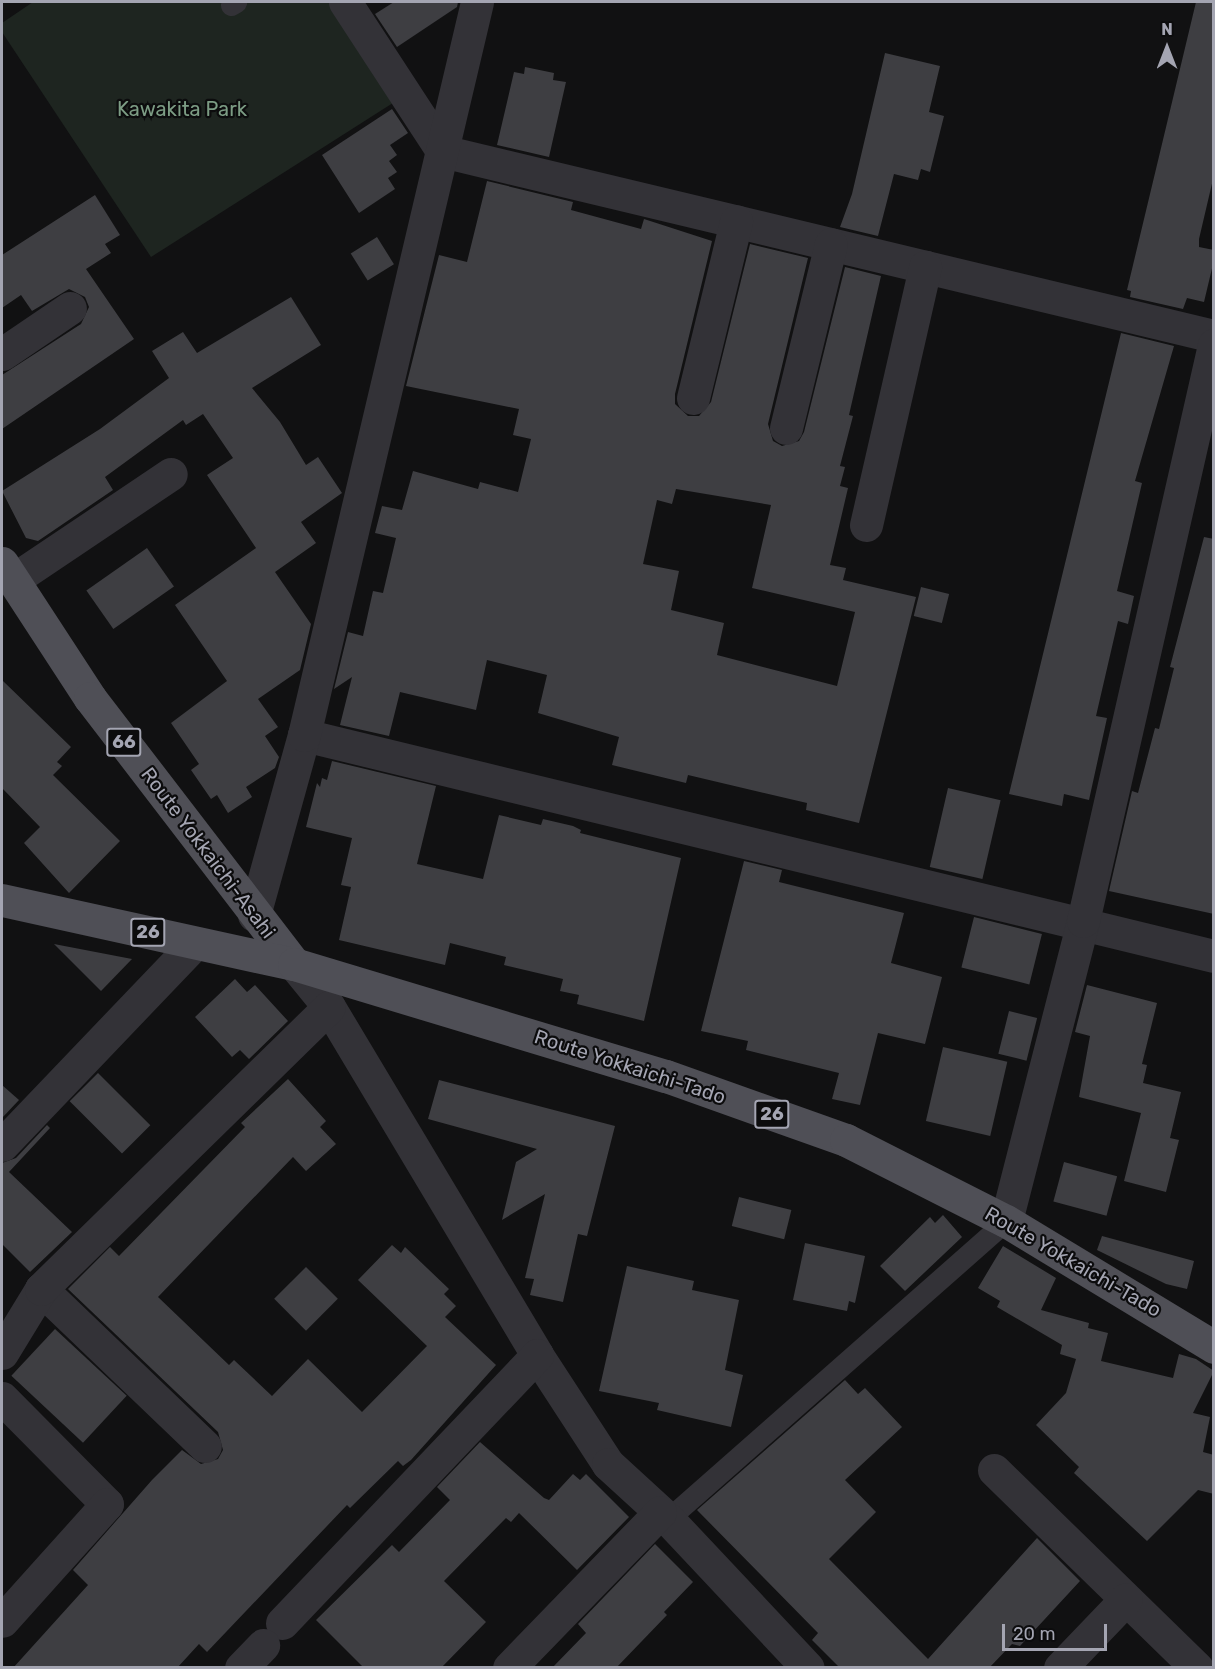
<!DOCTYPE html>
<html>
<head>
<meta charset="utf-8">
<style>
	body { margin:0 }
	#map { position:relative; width:1215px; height:1669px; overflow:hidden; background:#111112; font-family:Rubik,sans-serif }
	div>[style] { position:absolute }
	.green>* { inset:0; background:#1e2520 }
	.building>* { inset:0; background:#3e3e42; transform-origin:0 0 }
	.lane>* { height:21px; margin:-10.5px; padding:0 10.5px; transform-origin:10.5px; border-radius:10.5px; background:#333237 }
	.street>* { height:33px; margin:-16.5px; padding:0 16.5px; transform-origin:16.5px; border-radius:16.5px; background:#333237 }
	.primary>* { height:33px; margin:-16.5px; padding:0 16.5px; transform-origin:16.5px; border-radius:16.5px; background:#4f4f56 }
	span { translate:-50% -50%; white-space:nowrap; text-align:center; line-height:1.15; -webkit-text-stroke:4.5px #0c0c0d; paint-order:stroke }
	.shield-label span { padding:2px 4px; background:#0c0c0d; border:2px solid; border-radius:4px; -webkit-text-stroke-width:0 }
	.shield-label { font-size:18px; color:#a4a5b2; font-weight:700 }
	.park-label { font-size:20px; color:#7c9c84 }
	.street-label { font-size:20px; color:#a4a5b2 }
	.frame { position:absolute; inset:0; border:3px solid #a4a5b2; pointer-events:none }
	.north { position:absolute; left:1137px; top:18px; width:60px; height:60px; -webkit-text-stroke:4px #0c0c0d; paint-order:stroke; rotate:0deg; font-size:16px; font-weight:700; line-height:24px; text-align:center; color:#a4a5b2 }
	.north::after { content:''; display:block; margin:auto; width:21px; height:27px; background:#a4a5b2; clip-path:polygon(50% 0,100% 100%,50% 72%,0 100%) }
	.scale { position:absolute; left:1002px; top:1624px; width:105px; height:27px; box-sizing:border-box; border:3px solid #a4a5b2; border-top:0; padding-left:8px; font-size:18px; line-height:21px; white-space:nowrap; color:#a4a5b2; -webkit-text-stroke:4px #0c0c0d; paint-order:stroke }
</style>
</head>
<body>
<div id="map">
	<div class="green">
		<div style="clip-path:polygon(33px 2px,330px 2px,396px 101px,151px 257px,2px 32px,2px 23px)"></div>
	</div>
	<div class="building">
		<div style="clip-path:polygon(394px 2px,458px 2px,457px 7px,397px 47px,375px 14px)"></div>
		<div style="clip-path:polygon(1196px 2px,1214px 2px,1214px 175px,1199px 239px,1199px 247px,1214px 250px,1214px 260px,1204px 302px,1187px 298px,1183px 309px,1130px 297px,1131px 291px,1127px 290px)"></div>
		<div style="clip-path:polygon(885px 53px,940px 66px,929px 112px,944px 116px,930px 172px,921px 169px,918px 180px,894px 174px,878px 236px,840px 227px,852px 194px)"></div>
		<div style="clip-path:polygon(525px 67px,554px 73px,553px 80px,566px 82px,549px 157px,497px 145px,514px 72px,524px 74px)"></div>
		<div style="clip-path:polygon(392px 109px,408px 133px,390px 145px,397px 155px,389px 161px,397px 172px,388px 178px,395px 189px,359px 213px,322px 155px)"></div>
		<div style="clip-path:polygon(evenodd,487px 181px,573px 202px,571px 210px,641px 229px,644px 219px,712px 241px,675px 394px,675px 404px,688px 416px,699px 416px,711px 402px,750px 244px,808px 258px,768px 424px,773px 441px,782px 446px,799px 441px,804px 432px,845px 267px,881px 276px,849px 415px,853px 416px,840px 466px,845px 467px,840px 486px,848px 488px,830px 565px,846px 568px,843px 580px,916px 597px,859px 823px,806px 810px,807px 803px,688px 775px,686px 783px,612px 765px,619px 737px,538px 713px,547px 675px,487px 660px,476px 710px,400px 692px,389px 736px,340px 725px,352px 677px,334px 689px,348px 632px,363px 636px,373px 591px,383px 593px,396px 538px,375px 533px,382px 506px,402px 510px,413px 471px,478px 489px,480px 482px,518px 492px,531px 439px,513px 435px,519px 409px,406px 386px,439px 255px,467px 262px,487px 181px,676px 489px,771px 505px,752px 588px,855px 612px,837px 686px,717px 655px,724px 623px,671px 610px,679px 571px,643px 564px,657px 500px,672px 504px,676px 489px)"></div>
		<div style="clip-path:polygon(95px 195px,120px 235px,105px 244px,111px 253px,86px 269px,134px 339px,2px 429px,2px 375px,81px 324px,89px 307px,85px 297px,69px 289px,32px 311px,21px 295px,2px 308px,2px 255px)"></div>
		<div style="left:377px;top:237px;width:32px;height:31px;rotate:58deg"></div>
		<div style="clip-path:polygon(291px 297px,321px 345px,252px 388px,280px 422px,306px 465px,318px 457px,342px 493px,301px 522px,316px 543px,275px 572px,311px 624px,300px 670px,258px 699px,278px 727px,265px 736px,279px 757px,275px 768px,246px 787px,252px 797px,228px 813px,217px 795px,211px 799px,191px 770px,199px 764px,171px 723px,227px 681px,175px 605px,256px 548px,207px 475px,233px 458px,203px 414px,186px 425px,183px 420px,105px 477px,113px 490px,38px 541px,26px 538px,2px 491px,100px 429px,169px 378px,152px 351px,183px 332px,197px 353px)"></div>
		<div style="clip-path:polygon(1121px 333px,1174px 346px,1135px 481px,1142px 483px,1117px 591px,1134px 596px,1128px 624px,1118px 621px,1096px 716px,1107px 718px,1089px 800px,1064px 794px,1062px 806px,1009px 794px)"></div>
		<div style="clip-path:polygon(1204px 537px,1214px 539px,1214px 914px,1109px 891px,1132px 791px,1138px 793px,1155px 728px,1159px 729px,1174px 668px,1170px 667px)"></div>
		<div style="left:147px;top:548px;width:47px;height:74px;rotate:55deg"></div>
		<div style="left:921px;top:587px;width:29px;height:30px;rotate:14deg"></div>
		<div style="clip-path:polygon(2px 680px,71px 747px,57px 762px,62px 766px,53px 775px,120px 841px,69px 893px,24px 843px,40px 827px,2px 788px)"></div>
		<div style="clip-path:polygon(332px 761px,436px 786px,417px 864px,483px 879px,499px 815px,541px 825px,543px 819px,573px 826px,581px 830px,580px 833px,681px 858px,644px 1021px,577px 1004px,579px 995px,560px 991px,563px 979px,504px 965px,506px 957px,450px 943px,445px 965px,339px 940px,351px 887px,341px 885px,352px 838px,306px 827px,317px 783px,320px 787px,322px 778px,327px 780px)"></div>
		<div style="left:948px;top:788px;width:54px;height:81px;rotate:13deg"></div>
		<div style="clip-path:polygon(744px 861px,782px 870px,779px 882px,904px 913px,891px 963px,942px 977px,925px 1044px,878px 1033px,860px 1105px,832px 1099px,839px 1073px,746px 1050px,748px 1041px,701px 1031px)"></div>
		<div style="left:974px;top:917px;width:70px;height:52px;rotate:14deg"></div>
		<div style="clip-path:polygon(54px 944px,132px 959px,101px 991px)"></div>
		<div style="clip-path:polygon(235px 979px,247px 992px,255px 985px,288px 1021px,249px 1059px,240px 1050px,232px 1057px,195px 1017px)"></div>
		<div style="clip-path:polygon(1087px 985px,1157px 1003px,1142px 1064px,1147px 1065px,1143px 1083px,1181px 1092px,1170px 1138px,1179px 1140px,1166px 1192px,1124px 1181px,1141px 1113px,1079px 1097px,1090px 1036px,1075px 1032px)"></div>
		<div style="left:1009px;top:1011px;width:29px;height:44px;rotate:14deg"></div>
		<div style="left:943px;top:1047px;width:66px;height:76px;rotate:13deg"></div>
		<div style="left:98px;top:1073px;width:74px;height:40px;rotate:45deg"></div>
		<div style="clip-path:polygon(288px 1079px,326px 1121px,320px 1127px,336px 1144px,306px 1171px,293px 1157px,158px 1297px,229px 1365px,234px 1360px,272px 1396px,308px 1359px,362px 1412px,427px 1346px,358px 1280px,392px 1245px,401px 1253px,405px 1247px,449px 1289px,444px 1294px,456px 1306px,445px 1317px,496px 1365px,411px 1460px,403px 1466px,398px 1461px,350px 1508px,347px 1505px,207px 1652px,199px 1644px,177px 1668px,13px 1668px,88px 1585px,73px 1570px,152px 1480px,182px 1450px,201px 1464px,218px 1459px,223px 1450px,218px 1432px,68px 1289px,110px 1247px,119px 1256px,245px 1127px,241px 1123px)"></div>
		<div style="clip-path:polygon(439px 1080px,615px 1126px,587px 1236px,578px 1234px,563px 1302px,530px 1295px,534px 1279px,525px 1278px,545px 1194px,502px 1220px,516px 1162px,537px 1149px,428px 1119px)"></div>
		<div style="clip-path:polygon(2px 1085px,19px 1100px,2px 1118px)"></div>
		<div style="clip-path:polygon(47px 1125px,50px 1128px,9px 1172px,72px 1232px,30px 1272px,2px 1244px,2px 1163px,16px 1158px)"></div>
		<div style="left:1064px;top:1162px;width:55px;height:41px;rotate:15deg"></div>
		<div style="left:739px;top:1197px;width:54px;height:30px;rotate:14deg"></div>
		<div style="clip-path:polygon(943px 1215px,962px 1237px,905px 1291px,880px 1266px,930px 1217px,935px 1223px)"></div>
		<div style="clip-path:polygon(1102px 1236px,1194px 1261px,1187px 1289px,1166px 1284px,1097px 1250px)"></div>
		<div style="clip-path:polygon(805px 1243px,865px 1256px,855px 1303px,849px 1301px,847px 1311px,793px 1300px)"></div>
		<div style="clip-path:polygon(1003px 1246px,1056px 1278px,1041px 1310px,1089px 1323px,1088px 1328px,1108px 1333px,1101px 1361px,1173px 1378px,1179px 1354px,1196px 1359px,1214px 1371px,1193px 1413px,1210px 1417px,1203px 1452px,1214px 1455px,1214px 1494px,1198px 1490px,1147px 1541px,1074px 1473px,1079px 1467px,1036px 1425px,1066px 1393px,1076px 1359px,1060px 1354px,1062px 1345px,997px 1307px,1000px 1301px,978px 1288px)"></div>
		<div style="clip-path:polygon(627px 1266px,694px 1281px,692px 1290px,739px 1300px,725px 1370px,743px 1375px,731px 1427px,657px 1410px,659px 1403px,599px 1391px)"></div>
		<div style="left:306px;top:1267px;width:45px;height:45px;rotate:45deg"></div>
		<div style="left:55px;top:1329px;width:98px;height:64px;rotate:43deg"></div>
		<div style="clip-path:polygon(845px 1380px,858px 1394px,865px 1388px,902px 1427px,845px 1480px,876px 1512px,829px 1559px,928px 1659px,1037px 1538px,1080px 1581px,1020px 1646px,1012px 1644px,989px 1668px,840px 1668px,812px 1640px,818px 1633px,697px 1510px)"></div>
		<div style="clip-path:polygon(480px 1442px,544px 1498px,549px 1500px,573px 1474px,580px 1480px,586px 1474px,629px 1517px,577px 1570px,519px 1513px,511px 1522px,506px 1518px,444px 1581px,486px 1622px,441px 1668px,364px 1668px,316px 1620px,392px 1545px,399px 1552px,450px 1500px,437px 1487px)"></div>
		<div style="clip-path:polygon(655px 1544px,693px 1582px,664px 1612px,667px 1615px,616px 1668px,552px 1668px,586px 1633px,578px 1624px)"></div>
	</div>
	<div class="lane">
		<div style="left:231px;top:5px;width:6px;rotate:-31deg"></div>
		<div style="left:668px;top:1519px;width:451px;rotate:-41.4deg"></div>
	</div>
	<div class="street">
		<div style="left:345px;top:2px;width:178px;rotate:56.9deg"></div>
		<div style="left:442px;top:151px;width:794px;rotate:13.48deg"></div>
		<div style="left:2px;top:354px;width:82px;rotate:-34.1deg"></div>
		<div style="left:693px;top:398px;width:182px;rotate:-76.3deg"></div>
		<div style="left:786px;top:428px;width:189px;rotate:-76.3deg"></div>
		<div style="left:866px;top:525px;width:265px;rotate:-77.1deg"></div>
		<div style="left:13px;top:580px;width:190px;rotate:-33.9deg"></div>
		<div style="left:304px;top:735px;width:936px;rotate:13.65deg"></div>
		<div style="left:254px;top:915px;width:187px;rotate:-74.5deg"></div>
		<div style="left:304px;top:735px;width:753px;rotate:-76.72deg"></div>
		<div style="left:294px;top:964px;width:55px;rotate:50.9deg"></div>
		<div style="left:329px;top:1007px;width:405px;rotate:59.1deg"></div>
		<div style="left:537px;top:1355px;width:130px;rotate:56.9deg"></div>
		<div style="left:608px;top:1464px;width:81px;rotate:42.5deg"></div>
		<div style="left:668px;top:1519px;width:204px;rotate:46.8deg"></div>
		<div style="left:2px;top:1145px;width:279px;rotate:-46.3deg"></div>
		<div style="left:1006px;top:1221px;width:310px;rotate:-75.6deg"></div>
		<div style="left:1083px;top:921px;width:591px;rotate:-77.19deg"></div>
		<div style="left:41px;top:1289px;width:227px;rotate:43.8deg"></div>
		<div style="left:2px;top:1353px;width:75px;rotate:-58.6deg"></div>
		<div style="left:41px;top:1289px;width:403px;rotate:-44.4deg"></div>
		<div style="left:2px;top:1398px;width:149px;rotate:45.3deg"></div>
		<div style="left:107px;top:1504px;width:157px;rotate:131.9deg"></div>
		<div style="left:994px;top:1470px;width:284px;rotate:44.3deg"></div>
		<div style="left:282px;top:1623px;width:370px;rotate:-46.4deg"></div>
		<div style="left:241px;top:1668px;width:32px;rotate:-46deg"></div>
		<div style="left:509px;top:1668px;width:217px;rotate:-45.9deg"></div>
		<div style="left:1060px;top:1668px;width:95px;rotate:-46.3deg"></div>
	</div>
	<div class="primary">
		<div style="left:2px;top:563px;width:161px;rotate:56.9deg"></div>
		<div style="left:90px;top:698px;width:335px;rotate:52.5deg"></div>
		<div style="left:2px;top:900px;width:299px;rotate:12.4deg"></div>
		<div style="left:294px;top:964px;width:388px;rotate:16.8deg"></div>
		<div style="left:666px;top:1076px;width:191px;rotate:19.6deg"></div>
		<div style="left:846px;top:1140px;width:179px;rotate:26.9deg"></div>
		<div style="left:1006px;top:1221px;width:243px;rotate:31.2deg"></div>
	</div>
	<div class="shield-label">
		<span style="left:124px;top:742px">66</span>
		<span style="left:148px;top:932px">26</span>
		<span style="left:772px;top:1114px">26</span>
	</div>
	<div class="park-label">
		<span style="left:182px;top:109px">Kawakita Park</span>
	</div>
	<div class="street-label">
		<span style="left:208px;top:853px;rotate:53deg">Route Yokkaichi-Asahi</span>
		<span style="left:630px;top:1067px;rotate:18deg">Route Yokkaichi-Tado</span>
		<span style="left:1073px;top:1262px;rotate:30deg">Route Yokkaichi-Tado</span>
	</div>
	<div class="frame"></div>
	<div class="north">N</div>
	<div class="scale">20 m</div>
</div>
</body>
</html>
